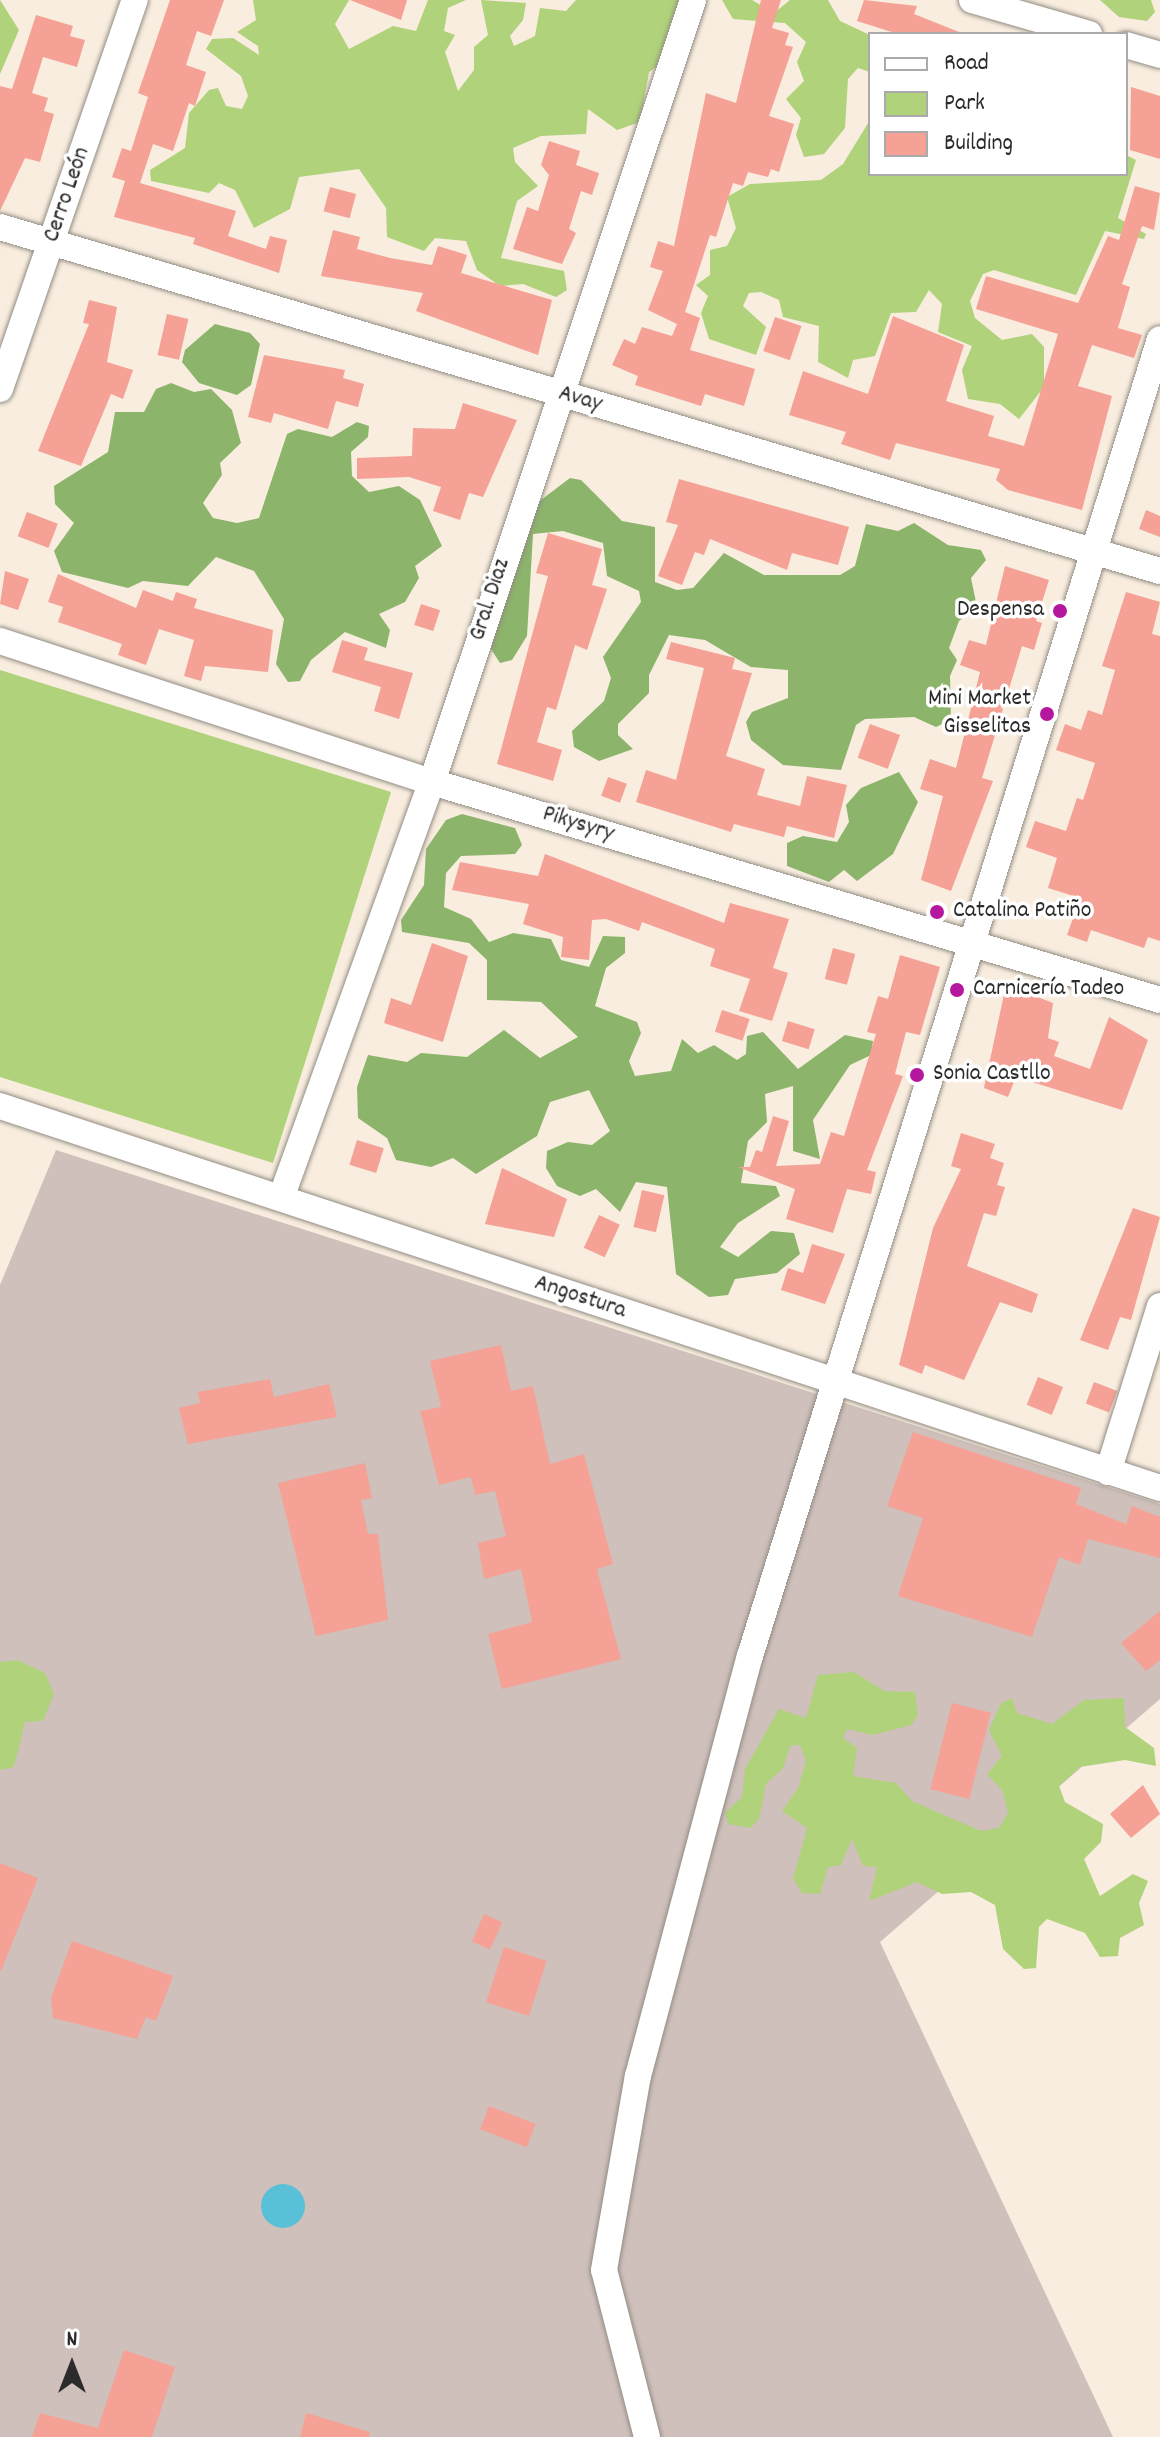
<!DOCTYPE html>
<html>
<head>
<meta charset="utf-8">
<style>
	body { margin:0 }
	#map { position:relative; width:1160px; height:2437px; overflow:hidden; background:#f8edde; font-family:Dekko,sans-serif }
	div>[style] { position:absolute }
	.industrial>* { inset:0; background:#cfc0bb }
	.green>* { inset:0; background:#b0d27b }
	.forest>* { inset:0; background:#8cb46b }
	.water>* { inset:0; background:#59c0d7 }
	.round { border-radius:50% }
	.building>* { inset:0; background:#f5a195; transform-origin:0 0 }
	.roads { filter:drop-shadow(0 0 2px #928c84) drop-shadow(0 0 2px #928c84) }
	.minor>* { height:26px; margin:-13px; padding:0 13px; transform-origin:13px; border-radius:13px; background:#fff }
	.dots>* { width:22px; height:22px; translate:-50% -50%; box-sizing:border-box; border:4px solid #fff; border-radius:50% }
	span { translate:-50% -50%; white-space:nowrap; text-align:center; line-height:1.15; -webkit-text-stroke:7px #fff; paint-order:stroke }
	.street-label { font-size:24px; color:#2b2b2b }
	.poi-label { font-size:24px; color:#2b2b2b }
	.right { translate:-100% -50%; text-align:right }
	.left { translate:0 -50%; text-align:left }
	.legend { position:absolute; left:868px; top:32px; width:260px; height:144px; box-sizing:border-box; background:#fff; border:2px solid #aaa; margin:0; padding:10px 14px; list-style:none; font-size:24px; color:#2b2b2b }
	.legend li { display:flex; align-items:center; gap:16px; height:40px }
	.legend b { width:40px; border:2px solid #aaa }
	.north { position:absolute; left:32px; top:2325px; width:80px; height:80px; -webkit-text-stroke:6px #fff; paint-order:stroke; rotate:0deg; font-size:22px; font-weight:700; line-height:32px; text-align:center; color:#2b2b2b }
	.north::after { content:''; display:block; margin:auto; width:28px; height:36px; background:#2b2b2b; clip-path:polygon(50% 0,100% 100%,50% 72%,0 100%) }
</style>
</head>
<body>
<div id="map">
	<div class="industrial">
		<div style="clip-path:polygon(56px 1150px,1160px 1504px,1160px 1699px,880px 1942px,1113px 2437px,0 2437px,0 1285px)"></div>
	</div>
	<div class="green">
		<div style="clip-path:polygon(0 0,19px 30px,0 74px)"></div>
		<div style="clip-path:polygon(253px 0,349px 0,335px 24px,349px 49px,393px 26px,416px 31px,428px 0,466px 0,448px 8px,444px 31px,455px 35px,445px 52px,458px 91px,474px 70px,474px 47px,488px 35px,481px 0,526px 3px,523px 20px,510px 36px,514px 46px,535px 36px,540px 8px,566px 11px,576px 0,688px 0,667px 60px,649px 72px,640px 122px,617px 130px,588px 109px,586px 134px,541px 136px,513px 148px,515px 162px,538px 186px,517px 201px,501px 258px,564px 271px,567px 290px,556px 297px,523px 284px,500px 286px,477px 270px,466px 241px,435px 238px,424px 251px,387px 237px,386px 208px,359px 169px,299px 177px,290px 209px,254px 228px,235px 190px,219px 183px,209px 193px,151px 181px,150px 170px,185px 148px,189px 113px,209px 90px,218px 88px,226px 106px,242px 109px,248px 96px,241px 76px,206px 49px,212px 39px,233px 38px,259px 55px,258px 46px,237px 32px,256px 20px)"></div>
		<div style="clip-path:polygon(722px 0,752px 0,774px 13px,790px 0,828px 0,840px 21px,870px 35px,870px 72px,858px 68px,848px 79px,845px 128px,824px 154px,804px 157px,796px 135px,801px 118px,786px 99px,804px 81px,797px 62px,806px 42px,785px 23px,733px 19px)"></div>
		<div style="clip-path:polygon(1100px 0,1151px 0,1155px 12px,1147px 21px,1119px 17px)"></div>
		<div style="clip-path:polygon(870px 120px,870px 174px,1126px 174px,1126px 155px,1136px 160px,1118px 218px,1146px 234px,1144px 239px,1105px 231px,1076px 295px,994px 270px,983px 274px,970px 301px,975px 318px,1002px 340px,1032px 334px,1044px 347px,1044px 387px,1019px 419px,1000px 404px,968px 399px,962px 370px,972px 346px,938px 332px,942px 304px,929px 290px,916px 312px,891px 313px,875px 356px,853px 360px,848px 378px,818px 362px,819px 326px,783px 317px,779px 300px,761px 292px,749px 293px,743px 306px,766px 327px,756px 355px,709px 339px,701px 313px,708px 296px,696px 285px,710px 275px,710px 250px,727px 246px,736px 228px,727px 197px,750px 184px,821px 180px,843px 164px)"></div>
		<div style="clip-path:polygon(0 670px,391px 792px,273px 1163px,0 1077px)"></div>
		<div style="clip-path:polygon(18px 1660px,45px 1673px,54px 1694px,43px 1721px,25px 1722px,14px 1767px,0 1770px,0 1662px)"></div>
		<div style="clip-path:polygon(854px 1672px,884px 1691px,915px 1692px,918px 1715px,911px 1725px,873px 1735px,847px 1729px,843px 1738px,857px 1748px,853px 1776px,896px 1783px,912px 1801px,981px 1831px,999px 1828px,1008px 1813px,1002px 1790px,987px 1774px,1002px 1756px,989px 1730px,1001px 1703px,1012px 1698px,1017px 1713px,1052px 1724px,1084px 1700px,1124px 1698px,1125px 1727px,1154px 1748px,1156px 1766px,1125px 1760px,1080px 1767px,1059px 1786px,1065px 1802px,1103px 1824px,1101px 1842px,1084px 1859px,1100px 1896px,1133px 1874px,1148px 1881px,1139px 1903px,1144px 1925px,1120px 1938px,1118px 1956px,1100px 1957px,1085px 1933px,1047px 1919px,1039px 1927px,1036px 1968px,1024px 1969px,1003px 1949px,995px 1905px,971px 1892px,942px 1894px,917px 1882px,869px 1901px,877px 1867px,863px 1866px,852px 1839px,841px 1865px,828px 1867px,820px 1894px,802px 1893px,793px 1879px,807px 1828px,782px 1811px,798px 1788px,806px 1761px,800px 1745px,790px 1746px,783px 1768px,766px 1784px,759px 1819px,750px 1828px,728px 1824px,725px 1813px,742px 1797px,745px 1769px,779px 1709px,806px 1718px,818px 1675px)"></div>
	</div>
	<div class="forest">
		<div style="clip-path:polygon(215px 324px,250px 333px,260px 344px,251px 385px,237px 395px,199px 383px,182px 362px,185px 350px)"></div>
		<div style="clip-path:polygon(171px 383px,194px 392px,211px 389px,232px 410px,241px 443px,220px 463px,222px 475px,203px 503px,213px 518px,237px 523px,259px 518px,287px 434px,298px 429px,332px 437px,357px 422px,369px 426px,368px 437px,351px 452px,352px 476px,369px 492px,399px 486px,420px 500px,442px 546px,415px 566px,419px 578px,405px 602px,379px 614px,390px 630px,386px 648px,345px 632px,311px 660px,300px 681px,288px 682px,276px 664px,284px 619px,254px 571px,216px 557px,188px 586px,143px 581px,128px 588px,62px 572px,54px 551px,74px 523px,55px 504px,54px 486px,108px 452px,115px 412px,144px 412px,156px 389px)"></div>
		<div style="clip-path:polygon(570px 478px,581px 480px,622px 521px,655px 527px,655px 582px,677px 590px,693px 588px,724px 553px,764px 575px,840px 575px,855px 566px,866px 524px,898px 531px,914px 523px,948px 545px,981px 550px,986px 560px,971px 578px,977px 607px,959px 621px,949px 648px,957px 660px,950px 676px,951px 720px,936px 727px,914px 717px,865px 719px,856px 725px,841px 770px,783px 765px,751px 740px,746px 722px,752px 712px,788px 698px,788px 670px,751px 667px,705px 640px,669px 635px,649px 675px,649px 693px,618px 724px,618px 735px,633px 749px,599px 761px,574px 747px,572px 731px,604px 701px,611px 678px,603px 657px,641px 602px,639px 591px,607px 576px,603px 543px,563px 531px,533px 534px,527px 636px,512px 660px,500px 663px,491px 649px,496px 608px,529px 509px)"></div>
		<div style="clip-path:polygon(899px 772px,918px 802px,893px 854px,857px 881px,844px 870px,829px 882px,787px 866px,787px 843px,803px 836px,837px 842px,849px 822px,846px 805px,861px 788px)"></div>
		<div style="clip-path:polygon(462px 814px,515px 828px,522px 845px,515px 854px,461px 856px,446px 873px,444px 907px,471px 919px,489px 942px,513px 933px,551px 939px,561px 960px,589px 967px,603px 936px,625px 937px,625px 953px,606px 968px,595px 1006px,637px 1022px,641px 1033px,629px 1061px,635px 1076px,671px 1071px,682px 1039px,698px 1053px,714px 1045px,737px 1060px,746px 1054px,747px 1036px,763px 1032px,798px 1069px,845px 1035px,873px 1041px,871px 1055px,850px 1065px,813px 1120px,820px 1159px,793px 1151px,793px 1086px,765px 1094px,767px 1122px,748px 1141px,741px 1183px,776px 1186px,780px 1196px,738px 1223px,720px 1247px,738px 1257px,771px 1231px,794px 1233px,800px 1254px,777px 1273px,735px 1279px,728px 1295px,709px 1297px,676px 1274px,667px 1187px,636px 1182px,620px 1212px,596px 1189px,580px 1196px,557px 1186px,546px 1168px,547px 1151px,568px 1142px,592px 1145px,610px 1131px,589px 1090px,550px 1102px,537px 1136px,476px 1174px,453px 1158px,431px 1167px,396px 1160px,387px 1138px,358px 1118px,357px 1087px,368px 1055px,407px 1062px,421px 1053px,467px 1057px,504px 1030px,540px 1058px,578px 1037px,541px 1002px,487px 1000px,487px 960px,469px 943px,402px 932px,401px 920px,424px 885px,426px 849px,446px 820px)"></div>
	</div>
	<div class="water">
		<div class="round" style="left:261px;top:2184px;width:44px;height:44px"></div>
	</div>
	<div class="building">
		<div style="clip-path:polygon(170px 0,224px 0,211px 36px,197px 31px,186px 65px,206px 72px,195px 106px,189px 103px,173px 151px,153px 144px,140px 183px,236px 211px,228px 236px,266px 249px,270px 236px,287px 240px,279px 273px,193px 244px,195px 238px,114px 217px,125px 181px,112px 177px,122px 148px,131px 151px,148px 97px,138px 93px)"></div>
		<div style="clip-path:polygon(350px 0,407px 0,401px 20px)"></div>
		<div style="clip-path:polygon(761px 0,781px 0,772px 28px,789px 33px,785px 45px,793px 47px,769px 116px,794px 124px,779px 172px,771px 169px,768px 177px,748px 172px,743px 186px,733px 183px,716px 237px,710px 235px,685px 312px,700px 318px,690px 350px,755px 369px,744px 406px,705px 394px,701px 406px,635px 385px,638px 376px,612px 365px,624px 339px,635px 344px,642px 327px,672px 336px,677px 324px,648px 310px,663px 271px,650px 267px,658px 241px,674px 246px,706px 93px,736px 103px)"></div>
		<div style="clip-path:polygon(864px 0,917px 6px,914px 14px,964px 34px,898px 34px,857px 21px)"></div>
		<div style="clip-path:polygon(36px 15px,73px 26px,70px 36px,85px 40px,77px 67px,43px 57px,32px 93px,48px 98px,44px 111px,54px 114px,40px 162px,25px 158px,0 211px,0 86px,12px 89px)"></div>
		<div style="clip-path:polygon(1131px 87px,1160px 96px,1160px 159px,1130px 150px)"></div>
		<div style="clip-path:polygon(549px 141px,580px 151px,576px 165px,599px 173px,592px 195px,581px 191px,569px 229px,576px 233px,562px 264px,513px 249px,527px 207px,538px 211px,549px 175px,541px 165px)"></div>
		<div style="clip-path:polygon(1135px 186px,1160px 193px,1154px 230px,1142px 226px,1122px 284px,1130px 287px,1118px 328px,1142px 335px,1134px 358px,1092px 345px,1078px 386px,1112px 396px,1082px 510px,1008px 490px,996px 480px,1000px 469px,896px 443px,890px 460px,841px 444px,846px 432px,789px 415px,803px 371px,868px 394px,893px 316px,964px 345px,946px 401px,994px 416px,988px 436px,1024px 446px,1058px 334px,976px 309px,986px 276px,1078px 303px,1108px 236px,1119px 240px)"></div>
		<div style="left:330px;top:187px;width:27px;height:25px;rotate:15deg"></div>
		<div style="clip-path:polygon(333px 230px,360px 237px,357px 249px,390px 258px,432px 265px,438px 246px,467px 255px,461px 273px,552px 300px,538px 355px,416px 311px,423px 293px,321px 276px)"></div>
		<div style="clip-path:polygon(89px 300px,117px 307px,107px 362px,133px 370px,123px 399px,111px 394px,81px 466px,38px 451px,89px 324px,83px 323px)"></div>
		<div style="left:167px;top:314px;width:22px;height:42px;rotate:13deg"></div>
		<div style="left:775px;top:317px;width:28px;height:36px;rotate:19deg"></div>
		<div style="clip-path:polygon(264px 355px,345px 370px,343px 378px,364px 384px,358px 407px,336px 401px,328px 429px,274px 413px,271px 423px,248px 417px)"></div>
		<div style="clip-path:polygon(463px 403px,517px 420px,483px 497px,469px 493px,460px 520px,433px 511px,441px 487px,409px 477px,357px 479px,357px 458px,412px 456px,413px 428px,455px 429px)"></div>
		<div style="clip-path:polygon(679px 479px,849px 527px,838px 565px,792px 553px,787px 570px,710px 539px,704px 555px,695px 552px,682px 585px,658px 576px,678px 525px,666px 522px)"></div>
		<div style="clip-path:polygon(1146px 510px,1160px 516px,1160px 537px,1139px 529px)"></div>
		<div style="left:27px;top:512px;width:33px;height:26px;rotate:21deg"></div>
		<div style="clip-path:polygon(548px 533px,602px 549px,592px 585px,607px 589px,587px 650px,575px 645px,556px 710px,547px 707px,537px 742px,562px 750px,553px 781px,497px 764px,548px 576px,536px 573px)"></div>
		<div style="clip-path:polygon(1005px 566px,1049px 580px,1036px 621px,1042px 623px,1034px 650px,1022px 646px,982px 778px,993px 781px,951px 891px,921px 880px,943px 796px,920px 789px,930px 759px,956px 768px,980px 672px,960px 665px,969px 640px,986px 645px)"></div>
		<div style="clip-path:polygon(5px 571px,29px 579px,18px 610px,0 604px)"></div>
		<div style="clip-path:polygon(58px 574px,136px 608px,143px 590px,173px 601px,176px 592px,197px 599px,194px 608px,273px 630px,268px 672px,205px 666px,201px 681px,184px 676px,194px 640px,159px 629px,146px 665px,118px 655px,122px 644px,58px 622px,63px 607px,48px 602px)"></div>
		<div style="clip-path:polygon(1126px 592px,1160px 602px,1152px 634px,1160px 636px,1160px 941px,1148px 937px,1144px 948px,1091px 930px,1087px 942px,1067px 935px,1080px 898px,1048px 888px,1057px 858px,1026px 847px,1035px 821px,1066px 831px,1077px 798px,1083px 800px,1095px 763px,1056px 750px,1065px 724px,1081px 730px,1088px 710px,1102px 715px,1115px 670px,1102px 666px)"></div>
		<div style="left:421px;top:604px;width:20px;height:22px;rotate:18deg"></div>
		<div style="clip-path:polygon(342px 640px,368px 648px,364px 660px,413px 673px,399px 719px,374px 711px,381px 687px,332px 672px)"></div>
		<div style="clip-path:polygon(671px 642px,735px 658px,732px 669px,752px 673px,726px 756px,765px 769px,757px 795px,800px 806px,807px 776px,847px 785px,834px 838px,787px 826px,784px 837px,734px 824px,731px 832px,636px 802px,646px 770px,676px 780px,704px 668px,666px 659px)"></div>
		<div style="left:870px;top:724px;width:32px;height:36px;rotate:20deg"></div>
		<div style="left:608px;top:777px;width:20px;height:20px;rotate:20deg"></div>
		<div style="clip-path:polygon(545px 854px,724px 923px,730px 903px,789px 919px,773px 968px,788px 973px,772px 1021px,739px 1011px,750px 979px,710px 966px,715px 949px,642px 922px,639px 931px,606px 919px,592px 920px,589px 960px,561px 957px,563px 937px,523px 924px,529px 904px,452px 890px,460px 862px,538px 876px)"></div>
		<div style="clip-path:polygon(432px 943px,468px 956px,443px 1042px,384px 1023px,391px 998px,411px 1005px)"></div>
		<div style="left:833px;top:948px;width:23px;height:32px;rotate:15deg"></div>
		<div style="clip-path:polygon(900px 955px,940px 967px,920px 1035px,906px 1032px,895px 1074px,903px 1076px,867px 1170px,876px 1172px,871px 1194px,847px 1189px,833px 1233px,786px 1219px,795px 1189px,738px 1167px,750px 1167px,756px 1150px,762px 1152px,773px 1116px,789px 1121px,776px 1166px,820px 1164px,831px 1132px,844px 1136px,876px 1034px,867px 1032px,878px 996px,888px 999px)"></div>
		<div style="clip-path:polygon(1006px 985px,1053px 1003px,1048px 1038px,1059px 1042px,1054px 1056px,1090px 1069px,1109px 1017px,1148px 1040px,1122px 1110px,1016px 1077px,1008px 1097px,984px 1088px)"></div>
		<div style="left:722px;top:1010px;width:29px;height:23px;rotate:18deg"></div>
		<div style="left:788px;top:1021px;width:28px;height:21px;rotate:17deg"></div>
		<div style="clip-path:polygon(961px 1133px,995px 1144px,990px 1158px,1004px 1163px,997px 1185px,1005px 1187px,996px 1216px,984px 1213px,967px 1266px,1038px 1294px,1032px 1313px,1000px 1302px,964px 1380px,925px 1365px,922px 1374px,899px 1365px,933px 1228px,961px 1169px,951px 1166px)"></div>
		<div style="left:357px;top:1140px;width:28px;height:26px;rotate:17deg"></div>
		<div style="clip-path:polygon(502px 1168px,567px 1199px,554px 1237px,485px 1224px)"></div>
		<div style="left:642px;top:1190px;width:23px;height:38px;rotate:13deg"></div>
		<div style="clip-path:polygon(1133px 1208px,1160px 1217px,1131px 1320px,1120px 1317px,1108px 1350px,1080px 1340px)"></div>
		<div style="left:599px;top:1215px;width:23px;height:36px;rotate:25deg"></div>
		<div style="clip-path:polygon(812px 1244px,845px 1254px,825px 1304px,781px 1290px,788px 1268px,803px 1273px)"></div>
		<div style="clip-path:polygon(501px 1345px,511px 1391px,533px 1386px,550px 1464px,584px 1454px,613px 1564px,597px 1569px,621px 1659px,502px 1689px,488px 1634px,532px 1622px,521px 1569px,484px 1579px,478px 1543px,506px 1536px,495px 1491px,475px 1495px,471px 1477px,439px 1485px,420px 1411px,441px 1407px,430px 1361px)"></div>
		<div style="left:1038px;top:1377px;width:27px;height:30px;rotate:22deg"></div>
		<div style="clip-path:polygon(270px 1379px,274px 1397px,329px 1384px,337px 1417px,188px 1444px,179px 1408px,200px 1403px,198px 1392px)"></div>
		<div style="left:1094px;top:1382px;width:25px;height:23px;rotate:21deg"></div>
		<div style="clip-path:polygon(913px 1432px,1081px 1488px,1076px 1504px,1126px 1524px,1132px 1506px,1160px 1517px,1160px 1558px,1088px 1539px,1080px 1565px,1059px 1557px,1032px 1637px,898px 1596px,923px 1518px,887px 1506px)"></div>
		<div style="clip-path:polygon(365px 1463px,372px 1498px,361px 1500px,368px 1534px,378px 1534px,388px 1620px,316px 1636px,278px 1483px)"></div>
		<div style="clip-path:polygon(1160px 1611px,1160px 1660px,1146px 1671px,1121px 1643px)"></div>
		<div style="left:952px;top:1703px;width:40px;height:89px;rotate:14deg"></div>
		<div style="clip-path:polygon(1143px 1785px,1160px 1814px,1131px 1838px,1110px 1814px)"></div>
		<div style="clip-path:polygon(0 1863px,38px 1878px,1px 1971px,0 1971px)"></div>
		<div style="left:484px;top:1914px;width:20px;height:30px;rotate:24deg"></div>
		<div style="clip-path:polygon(72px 1941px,173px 1976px,156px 2021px,146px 2017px,137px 2039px,53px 2018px,51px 1998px)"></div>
		<div style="left:504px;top:1947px;width:45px;height:58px;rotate:18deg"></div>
		<div style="left:489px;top:2106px;width:50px;height:25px;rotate:21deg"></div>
		<div style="clip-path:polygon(124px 2350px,175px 2367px,152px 2437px,32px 2437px,40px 2413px,98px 2428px)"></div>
		<div style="clip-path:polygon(306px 2413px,370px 2432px,369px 2437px,300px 2437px)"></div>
	</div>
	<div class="roads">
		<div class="minor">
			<div style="left:972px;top:0;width:122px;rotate:16.2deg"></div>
			<div style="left:1126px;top:45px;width:35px;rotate:16deg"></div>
			<div style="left:0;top:227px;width:1210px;rotate:16.52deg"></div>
			<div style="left:0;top:389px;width:412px;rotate:-70.9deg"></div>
			<div style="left:0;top:641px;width:454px;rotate:18.1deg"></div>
			<div style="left:432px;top:782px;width:760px;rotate:16.67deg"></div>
			<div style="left:0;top:1106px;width:1221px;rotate:18.23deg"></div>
			<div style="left:281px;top:1198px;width:443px;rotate:-70.1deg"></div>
			<div style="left:432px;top:782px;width:824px;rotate:-71.54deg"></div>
			<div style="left:1108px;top:1472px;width:174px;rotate:-72.6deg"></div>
			<div style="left:647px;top:2437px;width:172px;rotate:-104.4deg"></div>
			<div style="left:604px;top:2270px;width:197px;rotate:-80.1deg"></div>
			<div style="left:638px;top:2076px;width:435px;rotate:-75.1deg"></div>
			<div style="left:750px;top:1656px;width:1379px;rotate:-72.71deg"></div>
		</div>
	</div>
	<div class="dots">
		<div style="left:1060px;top:611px;background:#b5179e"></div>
		<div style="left:1047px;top:714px;background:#b5179e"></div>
		<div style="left:937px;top:912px;background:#b5179e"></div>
		<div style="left:957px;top:990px;background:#b5179e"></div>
		<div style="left:917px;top:1075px;background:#b5179e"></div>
	</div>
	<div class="street-label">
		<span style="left:68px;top:195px;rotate:-71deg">Cerro León</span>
		<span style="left:580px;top:400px;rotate:16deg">Avay</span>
		<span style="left:491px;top:600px;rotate:-72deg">Gral. Diaz</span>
		<span style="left:578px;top:825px;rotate:17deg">Pikysyry</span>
		<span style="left:580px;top:1298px;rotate:18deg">Angostura</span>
	</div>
	<div class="poi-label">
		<span class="right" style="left:1044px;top:611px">Despensa</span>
		<span class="right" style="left:1031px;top:714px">Mini Market<br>Gisselitas</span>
		<span class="left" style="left:953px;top:912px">Catalina Patiño</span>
		<span class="left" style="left:973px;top:990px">Carnicería Tadeo</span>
		<span class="left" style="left:933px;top:1075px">Sonia Castllo</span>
	</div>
	<ul class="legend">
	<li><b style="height:10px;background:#fff"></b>Road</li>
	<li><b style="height:22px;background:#b0d27b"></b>Park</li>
	<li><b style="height:22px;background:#f5a195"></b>Building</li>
	</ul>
	<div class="north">N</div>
</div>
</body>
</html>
